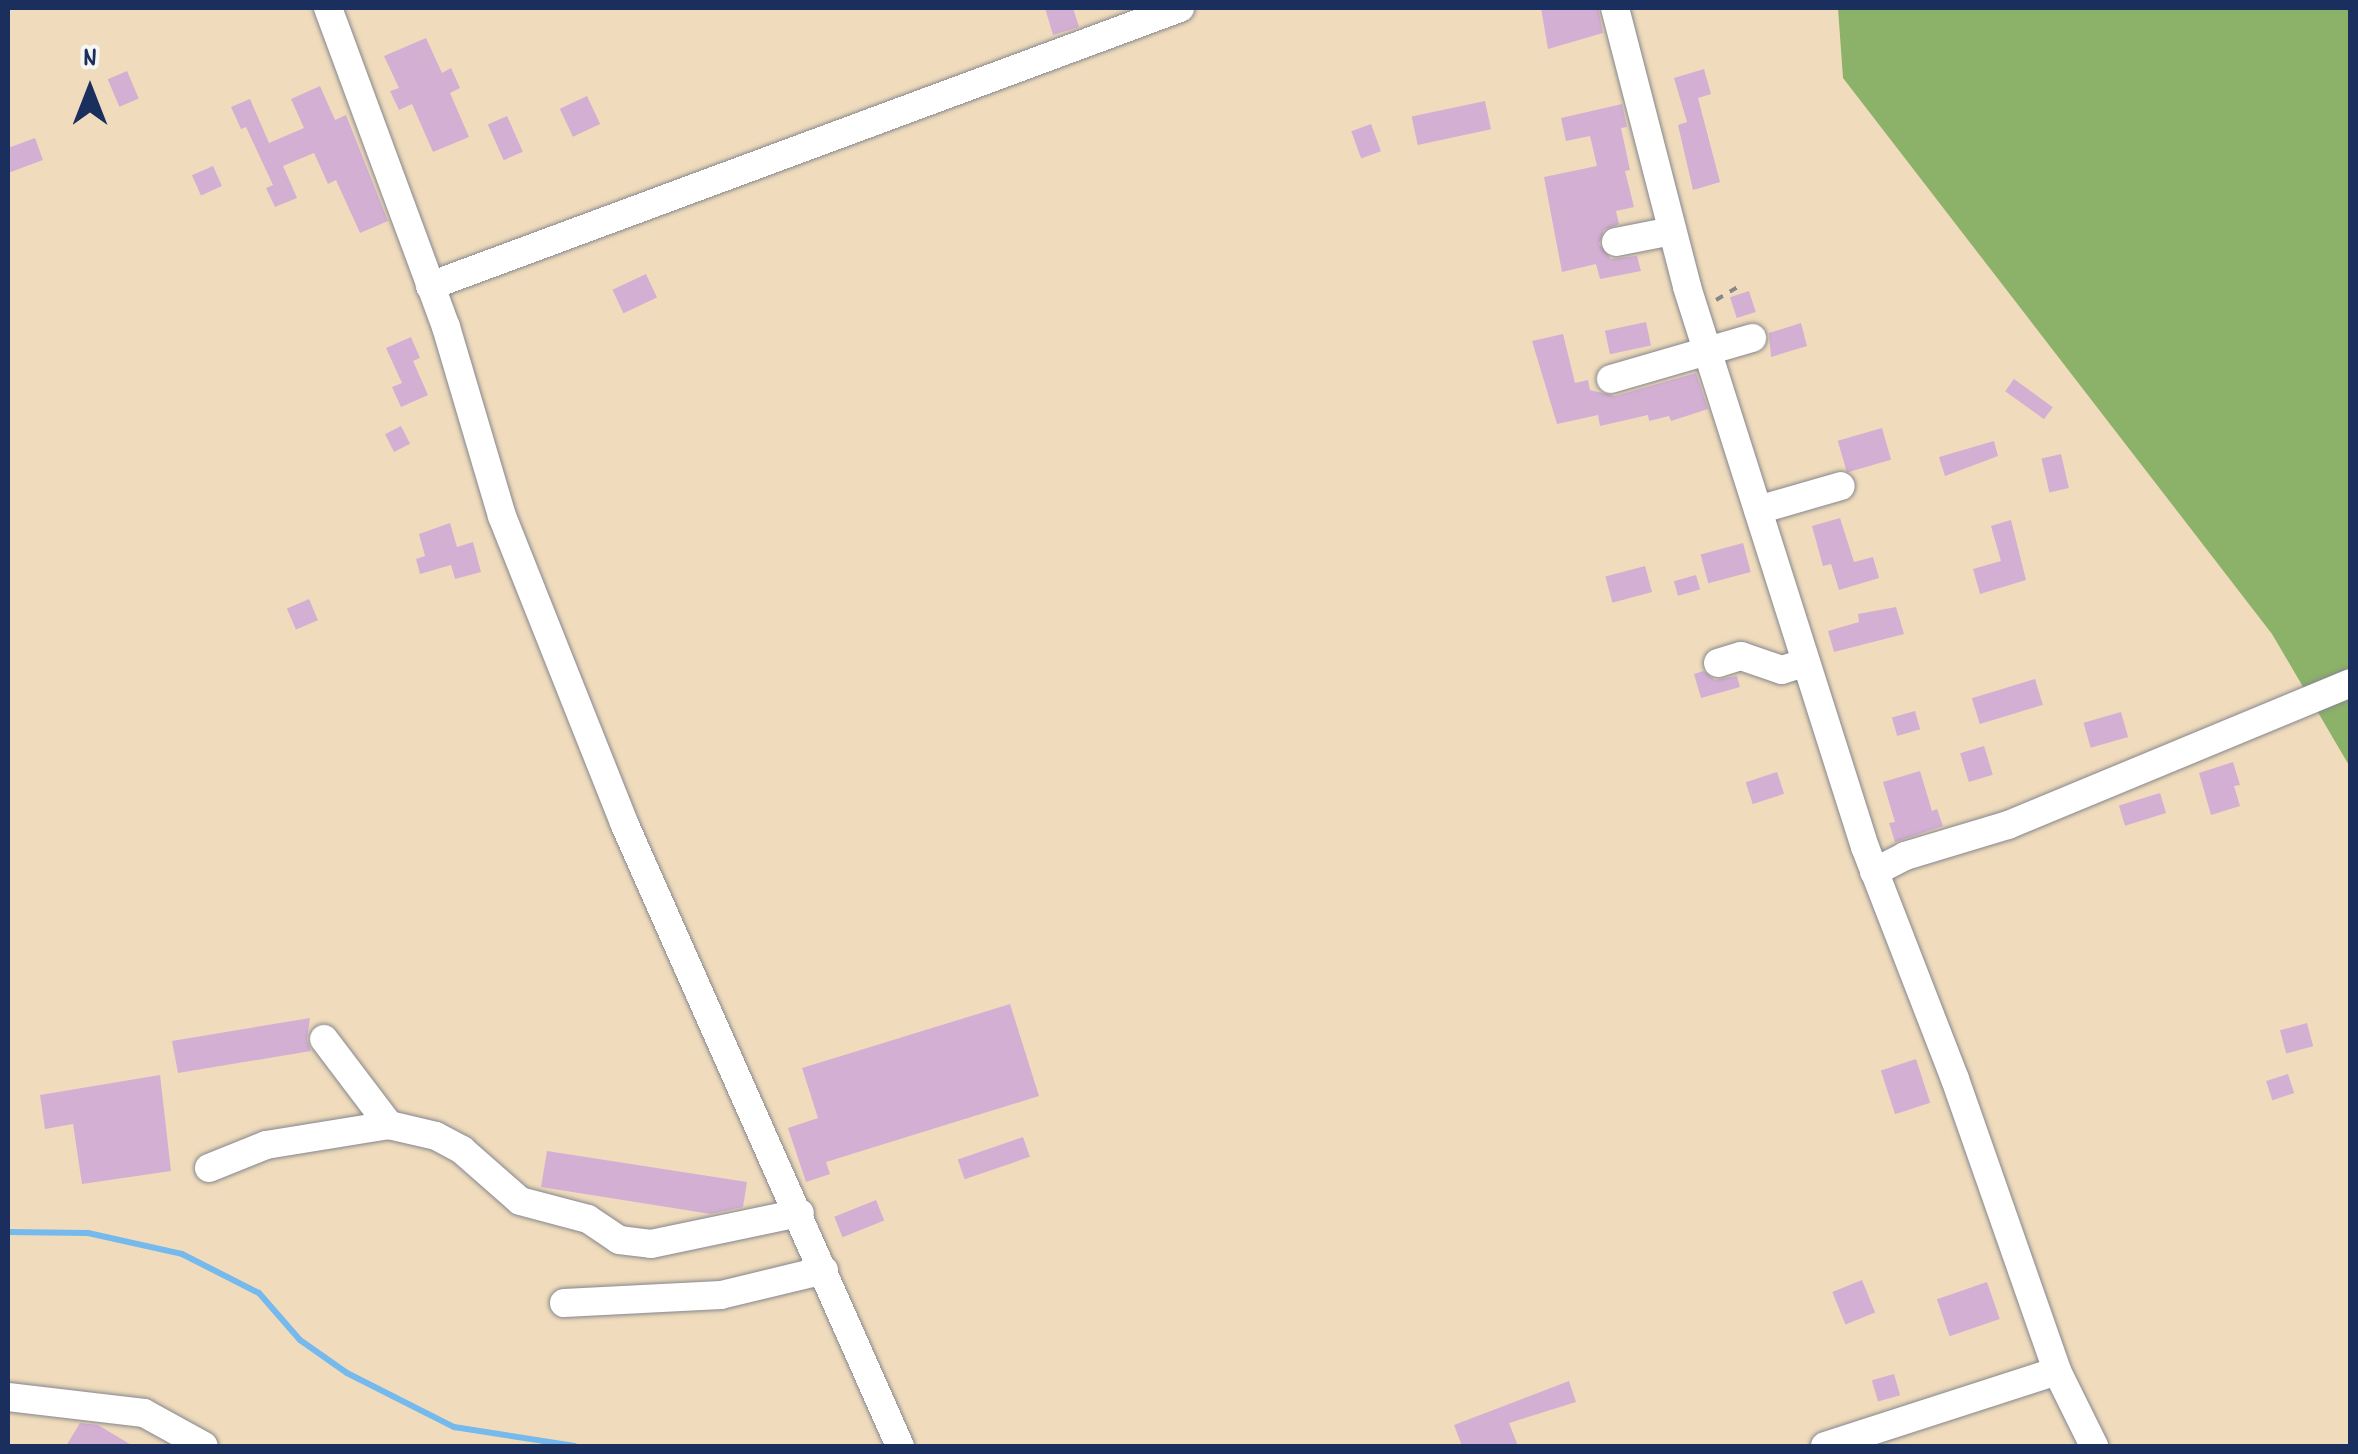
<!DOCTYPE html>
<html>
<head>
<meta charset="utf-8">
<style>
	body { margin:0 }
	#map { position:relative; width:2358px; height:1454px; overflow:hidden; background:#f0dcbc; font-family:Dekko,sans-serif }
	div>[style] { position:absolute }
	.forest>* { inset:0; background:#8bb268 }
	.stream>* { height:6px; margin:-3px; padding:0 3px; transform-origin:3px; border-radius:3px; background:#76b9ec }
	.building>* { inset:0; background:#d3afd4; transform-origin:0 0 }
	.path>* { height:4px; margin-top:-2px; transform-origin:0; background:repeating-linear-gradient(90deg,#86868d 0 8px,transparent 0 16px) }
	.roads { filter:drop-shadow(0 0 2px #86868d) drop-shadow(0 0 2px #86868d) }
	.minor>* { height:28px; margin:-14px; padding:0 14px; transform-origin:14px; border-radius:14px; background:#fff }
	span { translate:-50% -50%; white-space:nowrap; text-align:center; line-height:1.15; -webkit-text-stroke:9px #f6f6f2; paint-order:stroke }
	.frame { position:absolute; inset:0; border:10px solid #1b2f5e; pointer-events:none }
	.north { position:absolute; left:40px; top:40px; width:100px; height:100px; -webkit-text-stroke:8px #f6f6f2; paint-order:stroke; rotate:0deg; font-size:28px; font-weight:700; line-height:40px; text-align:center; color:#1b2f5e }
	.north::after { content:''; display:block; margin:auto; width:35px; height:45px; background:#1b2f5e; clip-path:polygon(50% 0,100% 100%,50% 72%,0 100%) }
</style>
</head>
<body>
<div id="map">
	<div class="forest">
		<div style="clip-path:polygon(1838px 8px,2350px 8px,2350px 767px,2272px 634px,1843px 78px)"></div>
	</div>
	<div class="stream">
		<div style="left:8px;top:1232px;width:80px;rotate:0.7deg"></div>
		<div style="left:88px;top:1233px;width:96px;rotate:12.6deg"></div>
		<div style="left:182px;top:1254px;width:86px;rotate:26.9deg"></div>
		<div style="left:259px;top:1293px;width:62px;rotate:48.9deg"></div>
		<div style="left:300px;top:1340px;width:57px;rotate:35.1deg"></div>
		<div style="left:347px;top:1373px;width:120px;rotate:26.8deg"></div>
		<div style="left:454px;top:1427px;width:122px;rotate:8.9deg"></div>
	</div>
	<div class="building">
		<div style="clip-path:polygon(1045px 8px,1073px 8px,1079px 27px,1053px 35px)"></div>
		<div style="clip-path:polygon(1541px 8px,1598px 8px,1603px 33px,1548px 49px)"></div>
		<div style="clip-path:polygon(426px 38px,442px 73px,451px 68px,460px 88px,450px 93px,469px 137px,433px 152px,412px 104px,399px 110px,390px 91px,399px 88px,384px 56px)"></div>
		<div style="clip-path:polygon(1704px 69px,1711px 94px,1698px 98px,1720px 182px,1693px 190px,1678px 125px,1687px 122px,1674px 78px)"></div>
		<div style="left:127px;top:71px;width:30px;height:21px;rotate:67deg"></div>
		<div style="clip-path:polygon(320px 86px,335px 120px,346px 115px,388px 221px,360px 233px,336px 180px,328px 184px,314px 153px,283px 166px,297px 198px,275px 207px,266px 188px,273px 185px,246px 127px,241px 129px,231px 107px,250px 99px,269px 143px,304px 128px,291px 99px)"></div>
		<div style="left:587px;top:96px;width:31px;height:30px;rotate:65deg"></div>
		<div style="left:1485px;top:101px;width:29px;height:75px;rotate:78deg"></div>
		<div style="clip-path:polygon(1622px 104px,1627px 127px,1621px 128px,1630px 170px,1625px 171px,1634px 207px,1616px 211px,1619px 224px,1604px 230px,1599px 244px,1611px 259px,1637px 256px,1641px 271px,1600px 279px,1596px 264px,1562px 272px,1544px 177px,1597px 166px,1590px 136px,1566px 141px,1561px 118px)"></div>
		<div style="left:507px;top:116px;width:39px;height:21px;rotate:66deg"></div>
		<div style="left:1371px;top:124px;width:29px;height:21px;rotate:70deg"></div>
		<div style="clip-path:polygon(35px 138px,43px 160px,8px 173px,8px 148px)"></div>
		<div style="left:213px;top:166px;width:22px;height:23px;rotate:66deg"></div>
		<div style="left:646px;top:274px;width:26px;height:37px;rotate:65deg"></div>
		<div style="left:1749px;top:291px;width:22px;height:20px;rotate:72deg"></div>
		<div style="left:1646px;top:322px;width:24px;height:42px;rotate:78deg"></div>
		<div style="clip-path:polygon(1801px 323px,1807px 346px,1771px 357px,1769px 333px)"></div>
		<div style="clip-path:polygon(1563px 334px,1575px 383px,1588px 380px,1590px 390px,1615px 396px,1696px 373px,1708px 409px,1671px 421px,1669px 416px,1649px 421px,1648px 415px,1600px 426px,1598px 415px,1557px 424px,1532px 341px)"></div>
		<div style="clip-path:polygon(411px 337px,420px 358px,413px 361px,428px 395px,401px 407px,392px 387px,402px 383px,386px 348px)"></div>
		<div style="left:2014px;top:379px;width:48px;height:15px;rotate:36deg"></div>
		<div style="left:401px;top:426px;width:20px;height:18px;rotate:63deg"></div>
		<div style="left:1882px;top:428px;width:33px;height:46px;rotate:74deg"></div>
		<div style="clip-path:polygon(1994px 441px,1998px 456px,1945px 476px,1939px 457px)"></div>
		<div style="left:2061px;top:454px;width:35px;height:20px;rotate:77deg"></div>
		<div style="clip-path:polygon(1840px 518px,1854px 562px,1873px 557px,1879px 578px,1839px 590px,1831px 564px,1823px 566px,1812px 526px)"></div>
		<div style="clip-path:polygon(2011px 520px,2026px 580px,1980px 594px,1973px 569px,2001px 561px,1991px 526px)"></div>
		<div style="clip-path:polygon(450px 523px,457px 547px,473px 542px,481px 572px,455px 579px,451px 565px,420px 574px,416px 559px,425px 556px,419px 534px)"></div>
		<div style="left:1743px;top:543px;width:30px;height:44px;rotate:75deg"></div>
		<div style="left:1645px;top:566px;width:27px;height:41px;rotate:75deg"></div>
		<div style="left:1696px;top:575px;width:15px;height:23px;rotate:74deg"></div>
		<div style="left:309px;top:599px;width:23px;height:24px;rotate:67deg"></div>
		<div style="clip-path:polygon(1896px 607px,1904px 634px,1834px 652px,1828px 631px,1859px 622px,1858px 614px)"></div>
		<div style="clip-path:polygon(1703px 671px,1715px 680px,1737px 676px,1740px 687px,1701px 698px,1694px 674px)"></div>
		<div style="left:2035px;top:679px;width:27px;height:66px;rotate:73deg"></div>
		<div style="left:1915px;top:711px;width:19px;height:24px;rotate:74deg"></div>
		<div style="left:2121px;top:712px;width:26px;height:39px;rotate:74deg"></div>
		<div style="left:1984px;top:746px;width:30px;height:25px;rotate:73deg"></div>
		<div style="clip-path:polygon(2233px 762px,2240px 785px,2234px 786px,2240px 806px,2211px 815px,2199px 773px)"></div>
		<div style="clip-path:polygon(1920px 771px,1932px 811px,1937px 809px,1943px 826px,1895px 842px,1889px 823px,1895px 822px,1883px 782px)"></div>
		<div style="left:1777px;top:772px;width:23px;height:33px;rotate:72deg"></div>
		<div style="left:2160px;top:793px;width:21px;height:43px;rotate:73deg"></div>
		<div style="clip-path:polygon(1010px 1004px,1039px 1096px,826px 1162px,830px 1174px,806px 1182px,788px 1128px,818px 1118px,802px 1068px)"></div>
		<div style="clip-path:polygon(310px 1018px,307px 1040px,311px 1051px,178px 1073px,172px 1041px)"></div>
		<div style="left:2307px;top:1023px;width:24px;height:28px;rotate:75deg"></div>
		<div style="left:1916px;top:1059px;width:46px;height:37px;rotate:72deg"></div>
		<div style="left:2288px;top:1074px;width:20px;height:23px;rotate:72deg"></div>
		<div style="clip-path:polygon(160px 1075px,171px 1171px,82px 1184px,73px 1124px,45px 1129px,40px 1095px)"></div>
		<div style="left:1023px;top:1137px;width:21px;height:69px;rotate:71deg"></div>
		<div style="clip-path:polygon(547px 1151px,747px 1182px,743px 1207px,711px 1214px,541px 1187px)"></div>
		<div style="left:876px;top:1200px;width:22px;height:45px;rotate:68deg"></div>
		<div style="left:1862px;top:1280px;width:35px;height:32px;rotate:68deg"></div>
		<div style="left:1987px;top:1282px;width:39px;height:53px;rotate:71deg"></div>
		<div style="left:1894px;top:1374px;width:22px;height:23px;rotate:74deg"></div>
		<div style="clip-path:polygon(1569px 1381px,1576px 1402px,1509px 1423px,1518px 1446px,1462px 1446px,1454px 1425px)"></div>
		<div style="clip-path:polygon(80px 1423px,98px 1425px,133px 1446px,66px 1446px)"></div>
	</div>
	<div class="path">
		<div style="left:1716px;top:300px;width:26px;rotate:-31deg"></div>
	</div>
	<div class="roads">
		<div class="minor">
			<div style="left:328px;top:8px;width:340px;rotate:69.7deg"></div>
			<div style="left:446px;top:327px;width:197px;rotate:73.5deg"></div>
			<div style="left:502px;top:516px;width:330px;rotate:68.3deg"></div>
			<div style="left:624px;top:823px;width:681px;rotate:66.11deg"></div>
			<div style="left:1615px;top:8px;width:288px;rotate:75.5deg"></div>
			<div style="left:1687px;top:287px;width:588px;rotate:72.37deg"></div>
			<div style="left:1865px;top:847px;width:249px;rotate:68.8deg"></div>
			<div style="left:1955px;top:1079px;width:309px;rotate:70.7deg"></div>
			<div style="left:2057px;top:1371px;width:84px;rotate:63.7deg"></div>
			<div style="left:1616px;top:242px;width:57px;rotate:-11.1deg"></div>
			<div style="left:430px;top:286px;width:800px;rotate:-20.34deg"></div>
			<div style="left:1611px;top:379px;width:147px;rotate:-16.2deg"></div>
			<div style="left:1758px;top:510px;width:86px;rotate:-16.1deg"></div>
			<div style="left:1718px;top:663px;width:24px;rotate:-17deg"></div>
			<div style="left:1741px;top:656px;width:43px;rotate:18.9deg"></div>
			<div style="left:1782px;top:670px;width:25px;rotate:-18deg"></div>
			<div style="left:1874px;top:872px;width:35px;rotate:-27deg"></div>
			<div style="left:1905px;top:856px;width:108px;rotate:-16.8deg"></div>
			<div style="left:2008px;top:825px;width:370px;rotate:-22.5deg"></div>
			<div style="left:324px;top:1039px;width:108px;rotate:52.9deg"></div>
			<div style="left:209px;top:1168px;width:61px;rotate:-22deg"></div>
			<div style="left:266px;top:1145px;width:125px;rotate:-9.2deg"></div>
			<div style="left:389px;top:1125px;width:48px;rotate:13.2deg"></div>
			<div style="left:436px;top:1136px;width:30px;rotate:28deg"></div>
			<div style="left:462px;top:1150px;width:77px;rotate:41.3deg"></div>
			<div style="left:520px;top:1201px;width:70px;rotate:14.8deg"></div>
			<div style="left:588px;top:1219px;width:37px;rotate:34deg"></div>
			<div style="left:619px;top:1240px;width:32px;rotate:7deg"></div>
			<div style="left:651px;top:1244px;width:152px;rotate:-11.8deg"></div>
			<div style="left:564px;top:1303px;width:157px;rotate:-2.9deg"></div>
			<div style="left:721px;top:1295px;width:106px;rotate:-13.6deg"></div>
			<div style="left:8px;top:1397px;width:137px;rotate:6.7deg"></div>
			<div style="left:144px;top:1413px;width:68px;rotate:28.8deg"></div>
			<div style="left:1825px;top:1446px;width:244px;rotate:-17.9deg"></div>
		</div>
	</div>
	<div class="frame"></div>
	<div class="north">N</div>
</div>
</body>
</html>
